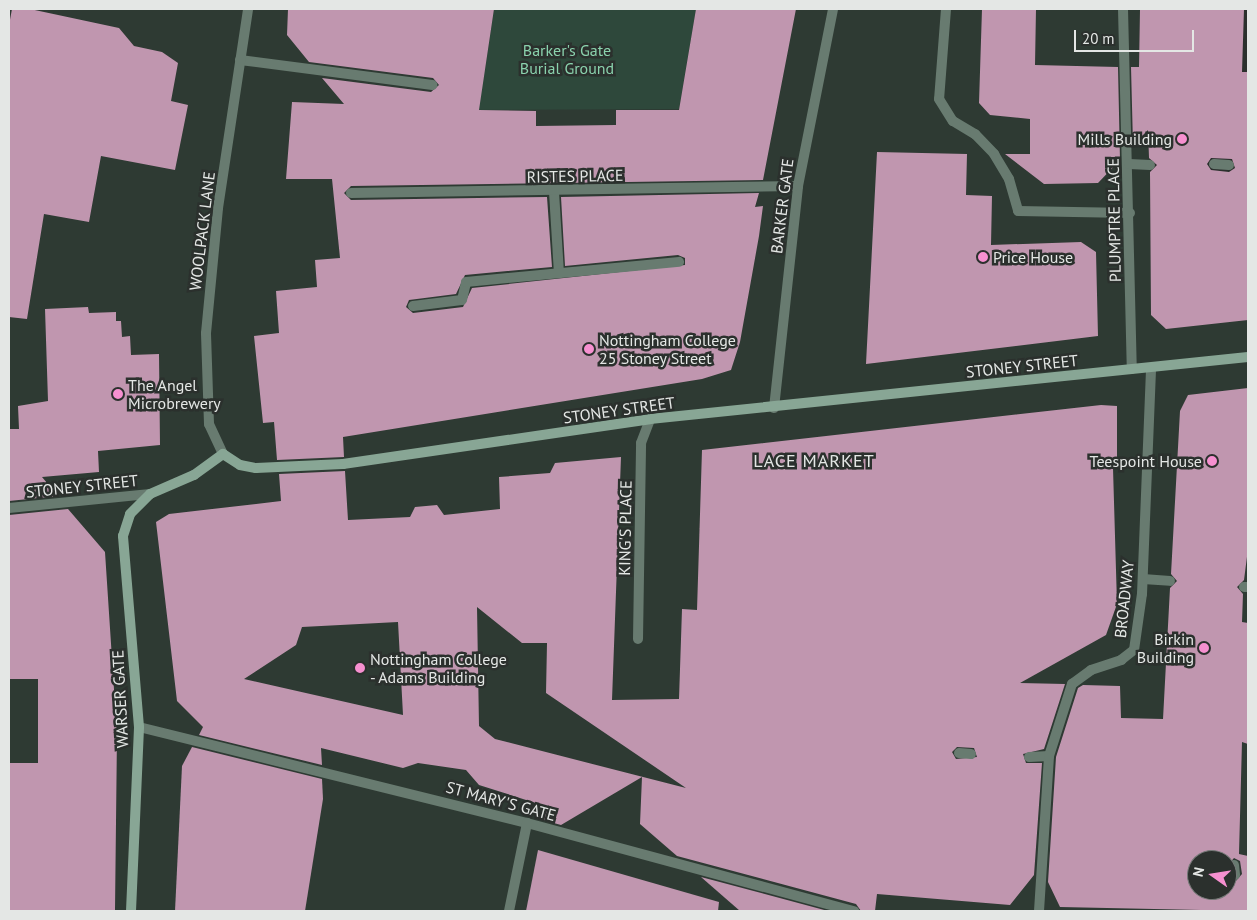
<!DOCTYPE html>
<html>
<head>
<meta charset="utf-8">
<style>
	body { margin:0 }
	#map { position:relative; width:1257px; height:920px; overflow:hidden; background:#2b302d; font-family:"PT Sans",sans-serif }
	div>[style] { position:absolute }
	.built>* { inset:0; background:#2e3a33 }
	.green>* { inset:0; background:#2e483b }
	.building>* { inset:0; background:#c096af }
	.lane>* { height:10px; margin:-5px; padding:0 5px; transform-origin:5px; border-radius:5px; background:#687b70 }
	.street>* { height:10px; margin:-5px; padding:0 5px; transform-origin:5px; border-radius:5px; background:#687b70 }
	.secondary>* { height:10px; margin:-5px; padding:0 5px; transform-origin:5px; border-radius:5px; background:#88a695 }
	.dots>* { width:14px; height:14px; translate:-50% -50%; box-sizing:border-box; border:2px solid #2b302d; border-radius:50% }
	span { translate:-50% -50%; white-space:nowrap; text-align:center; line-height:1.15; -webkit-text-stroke:5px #2b302d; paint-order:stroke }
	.park-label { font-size:16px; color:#8ad2ad }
	.poi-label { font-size:16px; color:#e4e7e5 }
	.right { translate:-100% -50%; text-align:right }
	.left { translate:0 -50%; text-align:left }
	.street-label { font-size:16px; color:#e4e7e5 }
	.neighbourhood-label { font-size:18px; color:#e4e7e5; letter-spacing:1px }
	.frame { position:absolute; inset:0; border:10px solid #e4e7e5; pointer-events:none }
	.north { position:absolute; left:1187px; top:850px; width:50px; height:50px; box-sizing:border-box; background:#2b302d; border:1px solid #757977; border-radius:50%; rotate:283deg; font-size:14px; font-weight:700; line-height:20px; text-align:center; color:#e4e7e5 }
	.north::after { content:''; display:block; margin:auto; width:18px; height:22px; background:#f690d0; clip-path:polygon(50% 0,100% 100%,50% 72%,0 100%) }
	.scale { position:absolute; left:1074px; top:30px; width:120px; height:22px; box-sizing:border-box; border:2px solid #e4e7e5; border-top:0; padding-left:6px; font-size:15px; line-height:18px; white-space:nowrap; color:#e4e7e5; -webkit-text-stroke:4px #2b302d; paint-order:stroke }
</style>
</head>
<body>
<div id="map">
	<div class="built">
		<div style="clip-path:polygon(evenodd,9px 9px,1140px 9px,1139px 71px,1148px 71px,1151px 205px,1248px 182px,1248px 911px,9px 911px,9px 9px,1197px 860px,1227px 860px,1227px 890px,1197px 890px,1197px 860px)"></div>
	</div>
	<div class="green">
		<div style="clip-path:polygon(494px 9px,696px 9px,679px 109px,438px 110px,485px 70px)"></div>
	</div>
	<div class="building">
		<div style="clip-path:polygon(12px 9px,30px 9px,119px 28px,134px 46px,162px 52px,178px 63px,171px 101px,188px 105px,175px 170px,101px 156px,89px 222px,44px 214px,27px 319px,9px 317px,9px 25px)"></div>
		<div style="clip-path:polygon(288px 9px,494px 9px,479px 110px,536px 111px,536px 126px,616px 125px,616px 110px,679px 110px,696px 9px,796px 9px,763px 180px,351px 186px,344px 193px,351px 200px,547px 197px,552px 267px,465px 275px,456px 294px,409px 300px,406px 307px,413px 313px,463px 307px,472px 288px,685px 265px,685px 258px,678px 255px,565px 266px,561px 197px,759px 193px,755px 207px,763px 206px,759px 236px,740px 342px,731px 370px,702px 379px,343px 437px,344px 457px,277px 460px,274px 422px,263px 423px,254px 336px,279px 333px,276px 291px,317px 287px,315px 260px,340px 258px,332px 179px,286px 179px,292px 102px,344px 104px,322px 78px,431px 92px,439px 85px,433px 78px,309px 62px,287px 35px)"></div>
		<div style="clip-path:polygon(982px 9px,1036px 9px,1035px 65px,1118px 67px,1120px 160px,1098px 183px,1044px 184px,1005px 154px,1030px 154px,1030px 119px,990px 115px,979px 103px)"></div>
		<div style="clip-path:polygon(evenodd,1140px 9px,1244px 9px,1242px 72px,1248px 72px,1248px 320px,1166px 329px,1151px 315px,1150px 172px,1157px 165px,1149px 158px,1148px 130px,1133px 145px,1131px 67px,1139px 67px,1140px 9px,1211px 158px,1232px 159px,1235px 168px,1229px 172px,1211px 170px,1207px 164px,1211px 158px)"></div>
		<div style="clip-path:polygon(877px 152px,967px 154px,966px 195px,992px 196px,991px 245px,1081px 242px,1096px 252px,1098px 336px,866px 364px)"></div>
		<div style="clip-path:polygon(88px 307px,89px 313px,116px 312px,116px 321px,121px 321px,122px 337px,130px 336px,131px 355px,159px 354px,160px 445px,98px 451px,99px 472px,42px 477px,58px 496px,9px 501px,9px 429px,19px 429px,18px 406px,48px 401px,45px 309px)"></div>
		<div style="clip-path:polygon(evenodd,1248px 388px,1248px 549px,1244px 580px,1237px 587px,1243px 594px,1242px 622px,1248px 623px,1248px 744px,1242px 742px,1239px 854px,1248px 856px,1248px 911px,1060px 907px,1048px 882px,1056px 757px,1078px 688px,1083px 685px,1120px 686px,1121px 718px,1163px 719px,1170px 588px,1177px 581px,1171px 574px,1180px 411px,1188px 395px,1248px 388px,1234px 858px,1240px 861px,1242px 874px,1235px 882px,1229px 879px,1227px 866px,1234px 858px,1248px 388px,1197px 860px,1227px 860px,1227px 890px,1197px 890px,1197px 860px)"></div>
		<div style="clip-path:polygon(evenodd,1101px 405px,1117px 406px,1117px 468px,1113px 468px,1117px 604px,1106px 635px,1020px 683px,1065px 684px,1044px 749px,1023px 754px,1026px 763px,1042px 763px,1034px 875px,1010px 905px,877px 894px,875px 911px,861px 911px,856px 904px,677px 856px,640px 824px,642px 777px,561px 825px,543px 820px,545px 806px,479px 785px,466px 770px,418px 763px,403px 768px,321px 748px,322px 765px,199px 735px,203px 727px,177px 701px,156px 522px,169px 514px,281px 501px,279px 474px,345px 471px,348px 520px,410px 517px,415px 507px,437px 505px,444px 515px,500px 509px,499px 477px,550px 473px,555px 463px,621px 457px,612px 700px,679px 699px,682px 609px,697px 610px,702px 450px,1101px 405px,477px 607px,522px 643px,547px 643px,546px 693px,686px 788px,495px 739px,479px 726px,477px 607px,1101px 405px,398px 622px,403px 715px,244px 679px,296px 645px,302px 627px,398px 622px,1101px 405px,957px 747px,974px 748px,977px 757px,956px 759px,952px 752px,957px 747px)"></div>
		<div style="clip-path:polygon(68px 509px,105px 552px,117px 735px,115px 911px,9px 911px,9px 763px,38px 763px,38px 679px,9px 679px,9px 515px)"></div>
		<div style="clip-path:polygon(192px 747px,322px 779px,323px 799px,305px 911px,175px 911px,182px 766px)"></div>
		<div style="clip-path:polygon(538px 850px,719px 902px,718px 911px,526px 911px)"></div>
		<div style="clip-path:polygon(701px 877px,828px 911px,740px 911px)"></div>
	</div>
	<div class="lane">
		<div style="left:946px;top:9px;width:90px;rotate:94.4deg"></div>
		<div style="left:939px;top:99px;width:26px;rotate:58deg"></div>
		<div style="left:953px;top:121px;width:26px;rotate:31deg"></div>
		<div style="left:975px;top:134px;width:28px;rotate:46deg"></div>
		<div style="left:994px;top:154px;width:29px;rotate:59deg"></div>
		<div style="left:1009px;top:179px;width:33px;rotate:74deg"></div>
		<div style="left:1018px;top:211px;width:112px;rotate:1deg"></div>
		<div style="left:1123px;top:9px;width:360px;rotate:88.6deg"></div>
		<div style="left:240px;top:60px;width:194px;rotate:7.4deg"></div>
		<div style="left:1129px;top:164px;width:21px;rotate:3deg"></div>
		<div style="left:1214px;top:164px;width:15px;rotate:4deg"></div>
		<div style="left:554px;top:192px;width:81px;rotate:86.5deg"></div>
		<div style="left:351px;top:193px;width:447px;rotate:-0.9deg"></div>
		<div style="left:413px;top:306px;width:49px;rotate:-7deg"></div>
		<div style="left:462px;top:300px;width:18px;rotate:-77deg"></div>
		<div style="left:466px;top:282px;width:214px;rotate:-5.4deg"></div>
		<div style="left:1143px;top:579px;width:27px;rotate:4deg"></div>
		<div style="left:1244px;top:587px;width:4px"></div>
		<div style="left:638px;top:639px;width:196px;rotate:-89.1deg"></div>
		<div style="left:641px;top:443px;width:26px;rotate:-69deg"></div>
		<div style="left:959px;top:753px;width:12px;rotate:5deg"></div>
		<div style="left:1029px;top:757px;width:20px;rotate:-3deg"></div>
		<div style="left:1234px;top:865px;width:10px;rotate:84deg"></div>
	</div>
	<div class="street">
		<div style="left:774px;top:408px;width:223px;rotate:-83.8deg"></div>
		<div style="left:798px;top:186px;width:180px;rotate:-78.8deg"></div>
		<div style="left:223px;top:454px;width:33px;rotate:-115deg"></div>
		<div style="left:209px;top:424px;width:91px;rotate:-91.9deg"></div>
		<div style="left:206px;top:333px;width:126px;rotate:-84.5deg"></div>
		<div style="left:218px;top:208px;width:201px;rotate:-81.4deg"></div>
		<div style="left:9px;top:508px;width:142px;rotate:-5.7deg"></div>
		<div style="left:139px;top:727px;width:400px;rotate:13.9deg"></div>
		<div style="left:527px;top:823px;width:339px;rotate:15.1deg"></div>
		<div style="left:509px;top:911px;width:90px;rotate:-78.4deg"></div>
		<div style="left:1039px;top:911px;width:155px;rotate:-86.3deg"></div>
		<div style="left:1049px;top:756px;width:76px;rotate:-72.3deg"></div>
		<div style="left:1072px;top:684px;width:24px;rotate:-36deg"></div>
		<div style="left:1091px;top:670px;width:32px;rotate:-18deg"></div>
		<div style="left:1121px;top:660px;width:16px;rotate:-38deg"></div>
		<div style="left:1134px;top:650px;width:57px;rotate:-81.9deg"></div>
		<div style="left:1142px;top:594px;width:226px;rotate:-87.7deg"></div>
	</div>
	<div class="secondary">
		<div style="left:131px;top:911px;width:184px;rotate:-87.5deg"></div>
		<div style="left:139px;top:727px;width:192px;rotate:-94.8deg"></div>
		<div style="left:123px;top:536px;width:23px;rotate:-72deg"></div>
		<div style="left:130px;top:514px;width:28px;rotate:-45deg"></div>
		<div style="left:150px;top:494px;width:48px;rotate:-23.4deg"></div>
		<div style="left:194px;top:475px;width:36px;rotate:-36deg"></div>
		<div style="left:223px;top:454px;width:20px;rotate:33deg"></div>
		<div style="left:240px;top:465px;width:16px;rotate:11deg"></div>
		<div style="left:256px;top:468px;width:87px;rotate:-2.6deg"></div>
		<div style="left:343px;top:464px;width:310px;rotate:-8.3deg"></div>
		<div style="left:650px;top:419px;width:601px;rotate:-5.92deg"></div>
	</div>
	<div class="dots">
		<div style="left:1182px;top:139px;background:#f690d0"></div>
		<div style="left:983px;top:257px;background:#f690d0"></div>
		<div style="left:589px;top:349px;background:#f690d0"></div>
		<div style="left:118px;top:394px;background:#f690d0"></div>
		<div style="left:1212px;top:461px;background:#f690d0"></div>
		<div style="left:1204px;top:648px;background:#f690d0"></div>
		<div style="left:360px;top:668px;background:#f690d0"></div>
	</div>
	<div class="park-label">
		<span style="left:567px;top:59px">Barker's Gate<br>Burial Ground</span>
	</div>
	<div class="poi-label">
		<span class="right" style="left:1172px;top:139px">Mills Building</span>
		<span class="left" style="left:993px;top:257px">Price House</span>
		<span class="left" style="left:599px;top:349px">Nottingham College<br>25 Stoney Street</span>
		<span class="left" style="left:128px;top:394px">The Angel<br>Microbrewery</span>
		<span class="right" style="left:1202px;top:461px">Teespoint House</span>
		<span class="right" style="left:1194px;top:648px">Birkin<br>Building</span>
		<span class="left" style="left:370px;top:668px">Nottingham College<br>- Adams Building</span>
	</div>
	<div class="street-label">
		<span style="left:575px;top:176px;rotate:-1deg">RISTES PLACE</span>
		<span style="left:782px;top:206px;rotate:-83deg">BARKER GATE</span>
		<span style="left:1114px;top:220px;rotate:-91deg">PLUMPTRE PLACE</span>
		<span style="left:202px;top:231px;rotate:-83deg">WOOLPACK LANE</span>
		<span style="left:1022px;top:366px;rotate:-6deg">STONEY STREET</span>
		<span style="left:619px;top:410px;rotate:-8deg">STONEY STREET</span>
		<span style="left:82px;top:486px;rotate:-6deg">STONEY STREET</span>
		<span style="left:625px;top:528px;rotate:-89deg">KING'S PLACE</span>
		<span style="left:1124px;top:599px;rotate:-84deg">BROADWAY</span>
		<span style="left:120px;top:699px;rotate:-93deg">WARSER GATE</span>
		<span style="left:501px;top:801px;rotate:15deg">ST MARY'S GATE</span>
	</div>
	<div class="neighbourhood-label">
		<span style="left:814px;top:461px">LACE MARKET</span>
	</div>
	<div class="frame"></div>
	<div class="north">N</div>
	<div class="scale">20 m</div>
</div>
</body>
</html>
